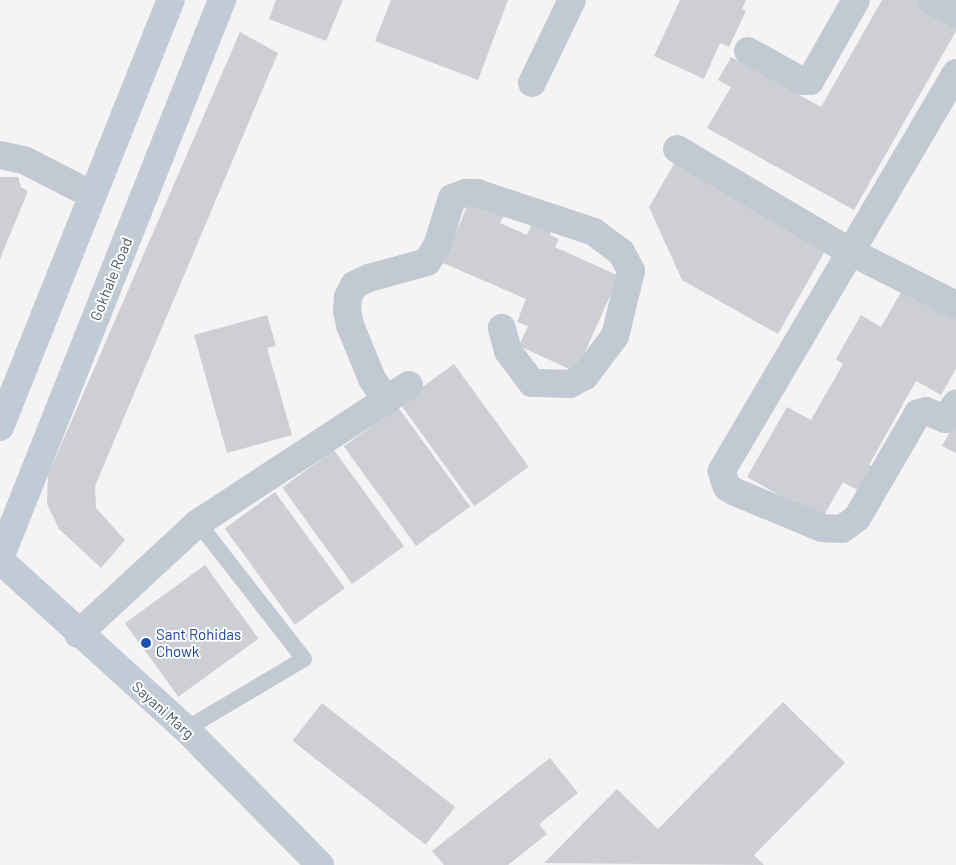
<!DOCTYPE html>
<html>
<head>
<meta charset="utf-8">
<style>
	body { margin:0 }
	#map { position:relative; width:956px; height:865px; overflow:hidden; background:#f5f3f3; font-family:Barlow,sans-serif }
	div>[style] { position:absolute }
	.building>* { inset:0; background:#cdcfd5; transform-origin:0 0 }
	.lane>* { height:16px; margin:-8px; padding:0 8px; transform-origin:8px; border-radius:8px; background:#c1cad2 }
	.street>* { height:28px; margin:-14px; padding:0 14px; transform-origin:14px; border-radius:14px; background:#c1cad2 }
	.secondary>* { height:28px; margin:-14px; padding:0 14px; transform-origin:14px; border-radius:14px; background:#c1cbd6 }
	.dots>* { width:14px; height:14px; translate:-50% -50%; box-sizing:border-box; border:2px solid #fff; border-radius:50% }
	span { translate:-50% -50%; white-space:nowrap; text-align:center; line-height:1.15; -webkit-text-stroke:4px #fff; paint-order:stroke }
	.street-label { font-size:15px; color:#4a5661 }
	.transit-label { font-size:15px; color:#164399 }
	.left { translate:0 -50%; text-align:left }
</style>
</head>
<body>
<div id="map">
	<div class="building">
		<div style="clip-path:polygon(276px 0,343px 0,326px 41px,269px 19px)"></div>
		<div style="clip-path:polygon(391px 0,508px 0,478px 80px,375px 41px)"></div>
		<div style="clip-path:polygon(680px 0,746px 0,742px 9px,746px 11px,729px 47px,720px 43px,704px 79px,654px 56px)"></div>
		<div style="clip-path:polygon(882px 0,916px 0,956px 23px,956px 31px,854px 210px,707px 128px,731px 87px,718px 80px,731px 57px,821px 107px)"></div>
		<div style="clip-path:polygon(240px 32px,278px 53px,95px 486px,96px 508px,125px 540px,101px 568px,59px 529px,47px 504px,48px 475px)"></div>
		<div style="clip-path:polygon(677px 159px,829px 244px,778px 334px,682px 280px,649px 207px)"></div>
		<div style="clip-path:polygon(0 177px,18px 177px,21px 187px,28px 191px,0 259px)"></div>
		<div style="clip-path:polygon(470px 200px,505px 214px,500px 223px,527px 235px,534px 218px,553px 226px,550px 235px,559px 239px,555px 247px,619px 276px,576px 372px,519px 346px,528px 326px,517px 322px,526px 299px,443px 263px)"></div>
		<div style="clip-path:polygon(905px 285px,956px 314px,956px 369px,941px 395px,916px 381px,869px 465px,876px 469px,862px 493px,843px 482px,822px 519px,747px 477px,787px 407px,811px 420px,843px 364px,836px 359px,861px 315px,881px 327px)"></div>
		<div style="clip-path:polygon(267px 315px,276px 346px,267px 348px,292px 435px,227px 453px,194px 335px)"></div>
		<div style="left:454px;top:364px;width:127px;height:67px;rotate:54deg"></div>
		<div style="left:398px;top:407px;width:123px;height:67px;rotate:54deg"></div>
		<div style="clip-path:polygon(956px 421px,956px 453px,942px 446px)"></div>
		<div style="left:334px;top:450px;width:119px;height:64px;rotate:54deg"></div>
		<div style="left:275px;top:492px;width:119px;height:62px;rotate:54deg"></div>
		<div style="left:205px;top:565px;width:91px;height:99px;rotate:54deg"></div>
		<div style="clip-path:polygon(783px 702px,845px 763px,754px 855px,764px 865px,544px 863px,617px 789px,658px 829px)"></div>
		<div style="left:322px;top:703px;width:169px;height:48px;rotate:38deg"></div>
		<div style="clip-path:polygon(550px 758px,578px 793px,539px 824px,547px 834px,508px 865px,444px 865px,432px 851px)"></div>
	</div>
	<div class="lane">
		<div style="left:186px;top:729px;width:137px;rotate:-30.7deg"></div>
		<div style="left:304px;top:659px;width:172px;rotate:-127.9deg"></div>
	</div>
	<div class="street">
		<div style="left:931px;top:0;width:29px;rotate:29deg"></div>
		<div style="left:748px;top:51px;width:62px;rotate:29.1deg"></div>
		<div style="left:802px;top:81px;width:8px"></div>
		<div style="left:810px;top:81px;width:93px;rotate:-60.4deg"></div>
		<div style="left:956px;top:73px;width:462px;rotate:120.5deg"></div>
		<div style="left:722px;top:471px;width:8px;rotate:76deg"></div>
		<div style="left:724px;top:479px;width:9px;rotate:69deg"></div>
		<div style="left:727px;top:487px;width:9px;rotate:32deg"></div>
		<div style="left:735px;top:492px;width:94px;rotate:22.5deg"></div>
		<div style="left:822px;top:528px;width:20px;rotate:3deg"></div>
		<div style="left:842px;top:529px;width:19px;rotate:-36deg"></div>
		<div style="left:857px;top:518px;width:121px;rotate:-59.8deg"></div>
		<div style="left:918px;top:413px;width:8px;rotate:-14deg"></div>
		<div style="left:926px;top:411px;width:21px;rotate:23deg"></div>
		<div style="left:945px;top:419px;width:19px;rotate:-54deg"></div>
		<div style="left:532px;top:83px;width:92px;rotate:-64.3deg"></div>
		<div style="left:677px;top:149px;width:200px;rotate:30.7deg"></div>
		<div style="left:849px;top:251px;width:120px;rotate:26.8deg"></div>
		<div style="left:0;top:155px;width:25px;rotate:12deg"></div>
		<div style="left:24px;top:160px;width:76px;rotate:27.2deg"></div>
		<div style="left:386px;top:401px;width:26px;rotate:-122deg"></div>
		<div style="left:372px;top:379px;width:58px;rotate:-112.2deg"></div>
		<div style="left:350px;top:325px;width:14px;rotate:-102deg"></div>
		<div style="left:347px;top:311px;width:14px;rotate:-86deg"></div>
		<div style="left:348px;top:297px;width:13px;rotate:-63deg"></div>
		<div style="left:354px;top:285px;width:17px;rotate:-25deg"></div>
		<div style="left:369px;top:278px;width:60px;rotate:-15.4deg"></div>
		<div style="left:427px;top:262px;width:19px;rotate:-58deg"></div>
		<div style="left:437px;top:246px;width:50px;rotate:-72.6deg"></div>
		<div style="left:452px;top:198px;width:15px;rotate:-20deg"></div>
		<div style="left:466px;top:193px;width:11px"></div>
		<div style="left:477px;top:193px;width:123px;rotate:18.4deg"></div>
		<div style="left:594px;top:232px;width:34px;rotate:37deg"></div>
		<div style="left:621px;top:252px;width:21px;rotate:62deg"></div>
		<div style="left:631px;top:271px;width:67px;rotate:103.8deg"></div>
		<div style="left:615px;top:336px;width:50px;rotate:126.9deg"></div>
		<div style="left:585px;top:376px;width:17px;rotate:152deg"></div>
		<div style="left:570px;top:384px;width:38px;rotate:-178deg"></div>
		<div style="left:532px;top:383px;width:40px;rotate:-127deg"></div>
		<div style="left:508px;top:351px;width:24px;rotate:-105deg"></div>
		<div style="left:78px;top:634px;width:163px;rotate:-42.8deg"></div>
		<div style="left:198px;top:523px;width:252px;rotate:-33.2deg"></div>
	</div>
	<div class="secondary">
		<div style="left:0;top:427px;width:460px;rotate:-68.2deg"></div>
		<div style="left:0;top:558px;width:601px;rotate:-68.3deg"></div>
		<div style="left:0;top:560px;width:251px;rotate:42.3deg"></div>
		<div style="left:186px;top:729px;width:191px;rotate:45.4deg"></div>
	</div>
	<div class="dots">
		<div style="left:146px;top:643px;background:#1a4fb4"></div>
	</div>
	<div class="street-label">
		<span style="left:111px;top:279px;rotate:-68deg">Gokhale Road</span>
		<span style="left:163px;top:710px;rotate:42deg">Sayani Marg</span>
	</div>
	<div class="transit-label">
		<span class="left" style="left:156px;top:643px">Sant Rohidas<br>Chowk</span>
	</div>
</div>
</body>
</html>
